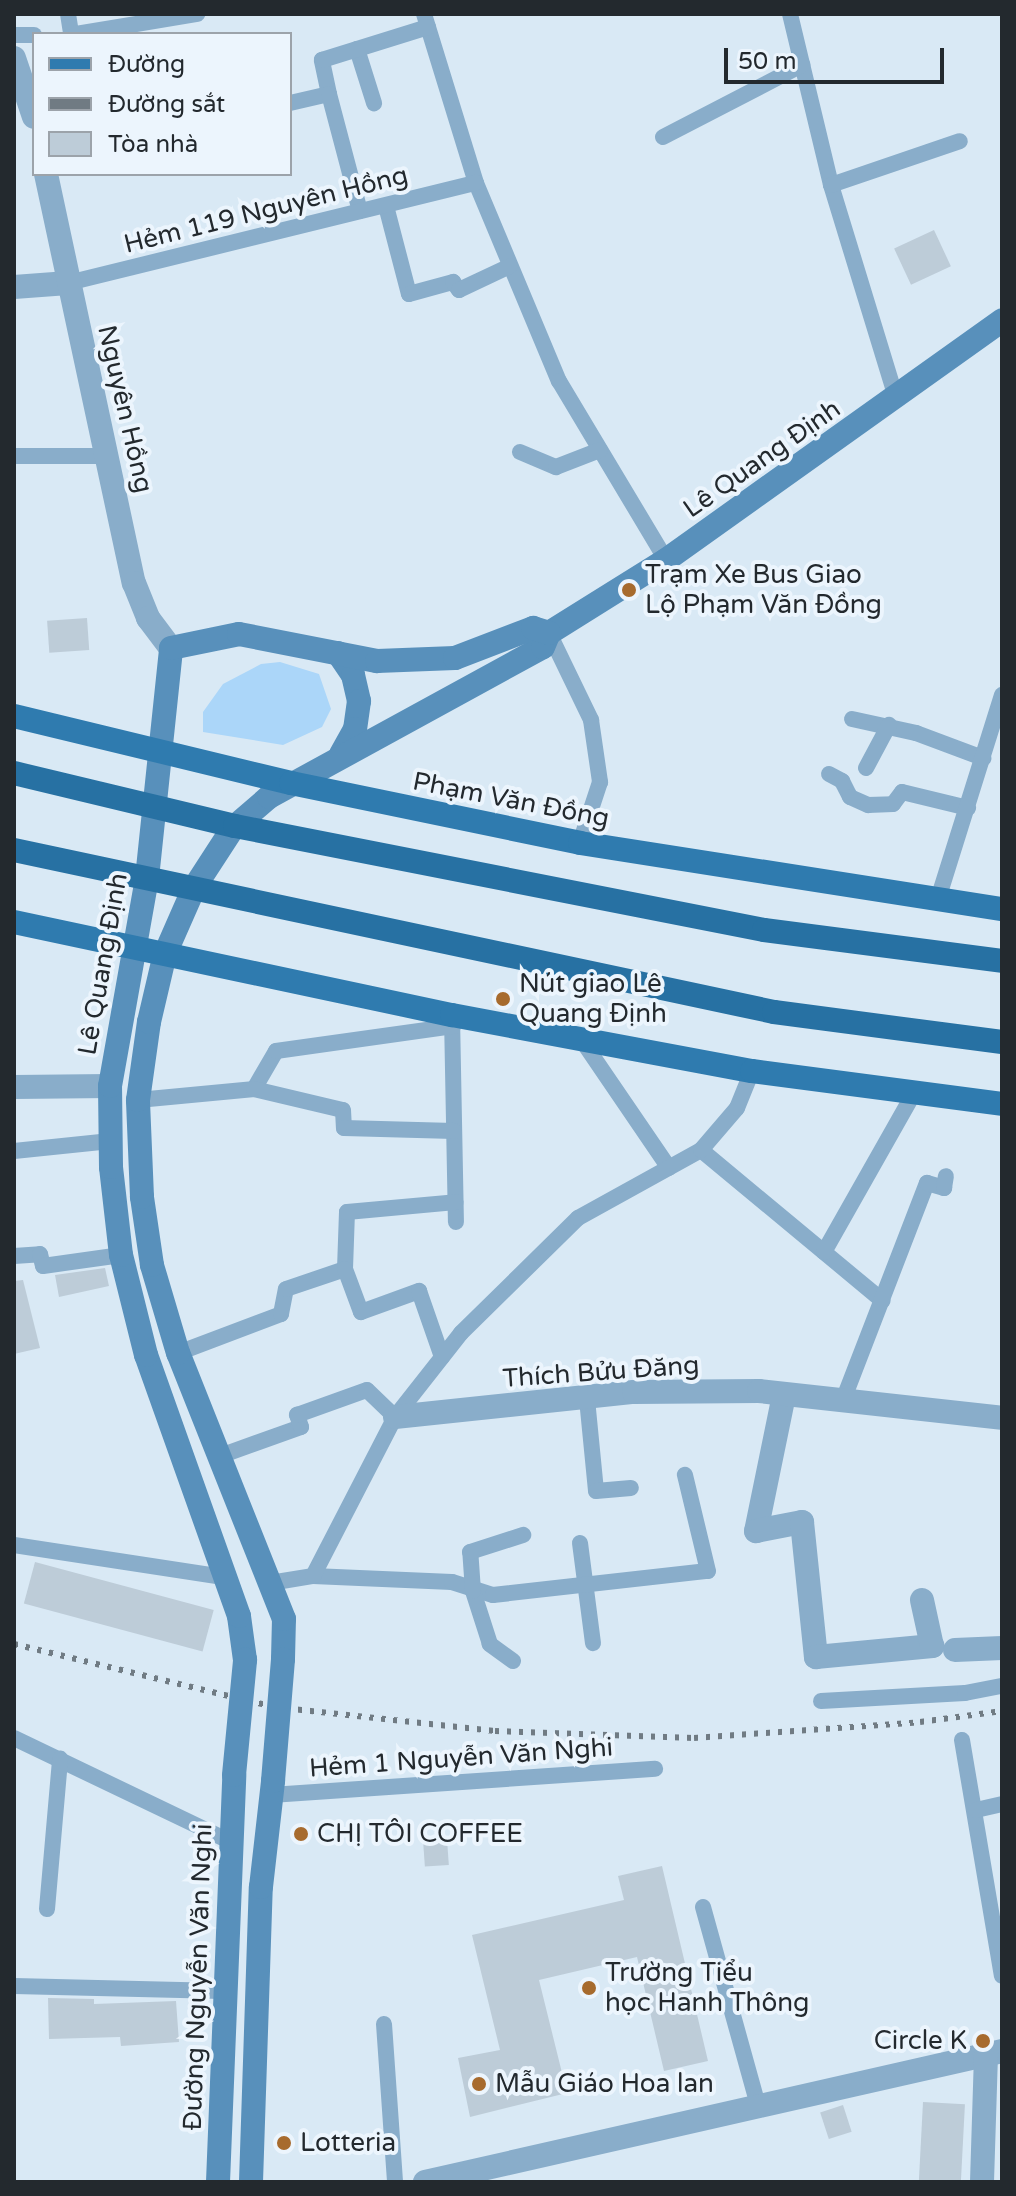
<!DOCTYPE html>
<html>
<head>
<meta charset="utf-8">
<style>
	body { margin:0 }
	#map { position:relative; width:1016px; height:2196px; overflow:hidden; background:#d9e9f5; font-family:"Varela Round",sans-serif }
	div>[style] { position:absolute }
	.green>* { inset:0; background:#abd6f9 }
	.building>* { inset:0; background:#bdccd8; transform-origin:0 0 }
	.service>* { height:16px; margin:-8px; padding:0 8px; transform-origin:8px; border-radius:8px; background:#89adca }
	.minor>* { height:24px; margin:-12px; padding:0 12px; transform-origin:12px; border-radius:12px; background:#89adca }
	.tertiary>* { height:24px; margin:-12px; padding:0 12px; transform-origin:12px; border-radius:12px; background:#89adca }
	.secondary>* { height:24px; margin:-12px; padding:0 12px; transform-origin:12px; border-radius:12px; background:#5890bb }
	.primary>* { height:24px; margin:-12px; padding:0 12px; transform-origin:12px; border-radius:12px; background:#2f7baf }
	.trunk>* { height:24px; margin:-12px; padding:0 12px; transform-origin:12px; border-radius:12px; background:#2771a3 }
	.rail>* { height:6px; margin-top:-3px; transform-origin:0; background:repeating-linear-gradient(90deg,#707b83 0 4px,transparent 0 12px) }
	.secondary-bridge>* { height:24px; margin:-12px; padding:0 12px; transform-origin:12px; border-radius:12px; background:#5890bb }
	.dots>* { width:22px; height:22px; translate:-50% -50%; box-sizing:border-box; border:4px solid #ecf5fd; border-radius:50% }
	span { translate:-50% -50%; white-space:nowrap; text-align:center; line-height:1.15; -webkit-text-stroke:8px #ecf5fd; paint-order:stroke }
	.street-label { font-size:26px; color:#23292e }
	.poi-label { font-size:26px; color:#23292e }
	.left { translate:0 -50%; text-align:left }
	.right { translate:-100% -50%; text-align:right }
	.frame { position:absolute; inset:0; border:16px solid #23292e; pointer-events:none }
	.legend { position:absolute; left:32px; top:32px; width:260px; height:144px; box-sizing:border-box; background:#ecf5fd; border:2px solid #9ca3aa; margin:0; padding:10px 14px; list-style:none; font-size:24px; color:#23292e }
	.legend li { display:flex; align-items:center; gap:16px; height:40px }
	.legend b { width:40px; border:2px solid #9ca3aa }
	.scale { position:absolute; left:724px; top:48px; width:220px; height:36px; box-sizing:border-box; border:4px solid #23292e; border-top:0; padding-left:10px; font-size:24px; line-height:28px; white-space:nowrap; color:#23292e; -webkit-text-stroke:6px #ecf5fd; paint-order:stroke }
</style>
</head>
<body>
<div id="map">
	<div class="green">
		<div style="clip-path:polygon(280px 662px,319px 674px,331px 709px,322px 727px,283px 745px,203px 732px,203px 712px,223px 684px,261px 664px)"></div>
	</div>
	<div class="building">
		<div style="left:934px;top:230px;width:40px;height:44px;rotate:65deg"></div>
		<div style="left:87px;top:618px;width:32px;height:40px;rotate:86deg"></div>
		<div style="clip-path:polygon(105px 1268px,109px 1286px,59px 1297px,55px 1275px)"></div>
		<div style="clip-path:polygon(23px 1280px,40px 1348px,14px 1354px,14px 1281px)"></div>
		<div style="left:35px;top:1562px;width:185px;height:43px;rotate:15deg"></div>
		<div style="left:447px;top:1839px;width:26px;height:24px;rotate:86deg"></div>
		<div style="clip-path:polygon(662px 1866px,708px 2061px,664px 2071px,637px 1957px,539px 1980px,567px 2093px,470px 2117px,458px 2058px,500px 2050px,472px 1935px,624px 1900px,618px 1876px)"></div>
		<div style="clip-path:polygon(48px 1998px,94px 1999px,94px 2004px,176px 2001px,179px 2042px,121px 2046px,120px 2037px,49px 2039px)"></div>
		<div style="left:923px;top:2102px;width:42px;height:80px;rotate:3deg"></div>
		<div style="left:843px;top:2105px;width:28px;height:24px;rotate:72deg"></div>
	</div>
	<div class="service">
		<div style="left:68px;top:14px;width:20px;rotate:81deg"></div>
		<div style="left:424px;top:14px;width:177px;rotate:72.9deg"></div>
		<div style="left:476px;top:183px;width:215px;rotate:67.3deg"></div>
		<div style="left:559px;top:381px;width:209px;rotate:59.1deg"></div>
		<div style="left:790px;top:14px;width:176px;rotate:76.5deg"></div>
		<div style="left:831px;top:185px;width:223px;rotate:73deg"></div>
		<div style="left:76px;top:34px;width:123px;rotate:-9.4deg"></div>
		<div style="left:14px;top:35px;width:20px"></div>
		<div style="left:357px;top:49px;width:57px;rotate:72.5deg"></div>
		<div style="left:329px;top:94px;width:35px;rotate:-102deg"></div>
		<div style="left:322px;top:60px;width:111px;rotate:-17.3deg"></div>
		<div style="left:290px;top:103px;width:40px;rotate:-13deg"></div>
		<div style="left:329px;top:94px;width:121px;rotate:75.2deg"></div>
		<div style="left:663px;top:137px;width:157px;rotate:-27.4deg"></div>
		<div style="left:831px;top:185px;width:136px;rotate:-18.8deg"></div>
		<div style="left:386px;top:206px;width:91px;rotate:75.4deg"></div>
		<div style="left:409px;top:294px;width:46px;rotate:-15.3deg"></div>
		<div style="left:453px;top:282px;width:10px;rotate:53deg"></div>
		<div style="left:459px;top:290px;width:56px;rotate:-25.2deg"></div>
		<div style="left:68px;top:283px;width:420px;rotate:-13.8deg"></div>
		<div style="left:520px;top:452px;width:39px;rotate:23deg"></div>
		<div style="left:556px;top:467px;width:47px;rotate:-21.1deg"></div>
		<div style="left:14px;top:456px;width:94px"></div>
		<div style="left:549px;top:633px;width:97px;rotate:64.2deg"></div>
		<div style="left:591px;top:720px;width:63px;rotate:81.7deg"></div>
		<div style="left:600px;top:782px;width:64px;rotate:108.2deg"></div>
		<div style="left:852px;top:719px;width:66px;rotate:12.3deg"></div>
		<div style="left:916px;top:733px;width:72px;rotate:20.5deg"></div>
		<div style="left:866px;top:768px;width:49px;rotate:-61.9deg"></div>
		<div style="left:829px;top:774px;width:15px;rotate:28deg"></div>
		<div style="left:842px;top:781px;width:18px;rotate:63deg"></div>
		<div style="left:850px;top:797px;width:20px;rotate:24deg"></div>
		<div style="left:868px;top:805px;width:25px;rotate:-2deg"></div>
		<div style="left:893px;top:804px;width:15px;rotate:-53deg"></div>
		<div style="left:902px;top:792px;width:68px;rotate:13.6deg"></div>
		<div style="left:938px;top:899px;width:214px;rotate:-72.6deg"></div>
		<div style="left:452px;top:1017px;width:205px;rotate:88.9deg"></div>
		<div style="left:581px;top:1039px;width:156px;rotate:55.7deg"></div>
		<div style="left:254px;top:1089px;width:44px;rotate:-59.9deg"></div>
		<div style="left:276px;top:1051px;width:179px;rotate:-8deg"></div>
		<div style="left:138px;top:1100px;width:117px;rotate:-5.4deg"></div>
		<div style="left:254px;top:1089px;width:91px;rotate:13.3deg"></div>
		<div style="left:343px;top:1110px;width:18px;rotate:87deg"></div>
		<div style="left:344px;top:1128px;width:110px;rotate:1.6deg"></div>
		<div style="left:701px;top:1150px;width:236px;rotate:39.7deg"></div>
		<div style="left:14px;top:1151px;width:97px;rotate:-5.9deg"></div>
		<div style="left:824px;top:1252px;width:183px;rotate:-60.5deg"></div>
		<div style="left:14px;top:1256px;width:26px;rotate:-4deg"></div>
		<div style="left:40px;top:1254px;width:12px;rotate:76deg"></div>
		<div style="left:43px;top:1266px;width:79px;rotate:-8deg"></div>
		<div style="left:345px;top:1269px;width:57px;rotate:-88deg"></div>
		<div style="left:347px;top:1212px;width:109px;rotate:-5.2deg"></div>
		<div style="left:178px;top:1353px;width:110px;rotate:-20.7deg"></div>
		<div style="left:281px;top:1314px;width:25px;rotate:-79deg"></div>
		<div style="left:286px;top:1289px;width:62px;rotate:-18.7deg"></div>
		<div style="left:345px;top:1269px;width:46px;rotate:69.6deg"></div>
		<div style="left:361px;top:1312px;width:62px;rotate:-19.9deg"></div>
		<div style="left:419px;top:1291px;width:70px;rotate:70.8deg"></div>
		<div style="left:587px;top:1399px;width:92px;rotate:84.4deg"></div>
		<div style="left:596px;top:1491px;width:35px;rotate:-5deg"></div>
		<div style="left:842px;top:1403px;width:236px;rotate:-68.9deg"></div>
		<div style="left:927px;top:1183px;width:18px;rotate:16deg"></div>
		<div style="left:944px;top:1188px;width:12px;rotate:-81deg"></div>
		<div style="left:220px;top:1456px;width:86px;rotate:-19.7deg"></div>
		<div style="left:301px;top:1427px;width:13px;rotate:-108deg"></div>
		<div style="left:297px;top:1415px;width:74px;rotate:-19.7deg"></div>
		<div style="left:367px;top:1390px;width:39px;rotate:44deg"></div>
		<div style="left:580px;top:1543px;width:101px;rotate:82.6deg"></div>
		<div style="left:14px;top:1545px;width:210px;rotate:8.7deg"></div>
		<div style="left:313px;top:1576px;width:139px;rotate:2.5deg"></div>
		<div style="left:452px;top:1582px;width:43px;rotate:17.6deg"></div>
		<div style="left:493px;top:1595px;width:216px;rotate:-6.4deg"></div>
		<div style="left:708px;top:1571px;width:99px;rotate:-103.5deg"></div>
		<div style="left:270px;top:1583px;width:44px;rotate:-9.2deg"></div>
		<div style="left:313px;top:1576px;width:179px;rotate:-62.7deg"></div>
		<div style="left:395px;top:1417px;width:107px;rotate:-51.8deg"></div>
		<div style="left:461px;top:1333px;width:164px;rotate:-44.5deg"></div>
		<div style="left:578px;top:1218px;width:141px;rotate:-28.9deg"></div>
		<div style="left:701px;top:1150px;width:55px;rotate:-49.4deg"></div>
		<div style="left:737px;top:1108px;width:40px;rotate:-68deg"></div>
		<div style="left:513px;top:1661px;width:29px;rotate:-144deg"></div>
		<div style="left:490px;top:1644px;width:56px;rotate:-107.8deg"></div>
		<div style="left:473px;top:1591px;width:39px;rotate:-94deg"></div>
		<div style="left:470px;top:1552px;width:56px;rotate:-17.8deg"></div>
		<div style="left:821px;top:1701px;width:144px;rotate:-3.2deg"></div>
		<div style="left:965px;top:1693px;width:38px;rotate:-11deg"></div>
		<div style="left:14px;top:1738px;width:241px;rotate:25.6deg"></div>
		<div style="left:962px;top:1740px;width:239px;rotate:80.4deg"></div>
		<div style="left:271px;top:1795px;width:385px;rotate:-3.9deg"></div>
		<div style="left:976px;top:1810px;width:27px;rotate:-13deg"></div>
		<div style="left:703px;top:1907px;width:205px;rotate:74.5deg"></div>
		<div style="left:47px;top:1909px;width:151px;rotate:-85deg"></div>
		<div style="left:14px;top:1986px;width:208px;rotate:1.4deg"></div>
		<div style="left:384px;top:2024px;width:158px;rotate:86deg"></div>
	</div>
	<div class="minor">
		<div style="left:14px;top:287px;width:54px;rotate:-4.2deg"></div>
		<div style="left:14px;top:1087px;width:96px;rotate:-0.6deg"></div>
		<div style="left:784px;top:1395px;width:139px;rotate:101.6deg"></div>
		<div style="left:756px;top:1531px;width:47px;rotate:-11.1deg"></div>
		<div style="left:802px;top:1522px;width:136px;rotate:84.1deg"></div>
		<div style="left:816px;top:1657px;width:117px;rotate:-5.4deg"></div>
		<div style="left:932px;top:1646px;width:47px;rotate:-102.3deg"></div>
		<div style="left:395px;top:1417px;width:240px;rotate:-6deg"></div>
		<div style="left:634px;top:1392px;width:125px;rotate:-0.5deg"></div>
		<div style="left:759px;top:1391px;width:244px;rotate:6.3deg"></div>
		<div style="left:955px;top:1650px;width:47px;rotate:-2.4deg"></div>
		<div style="left:425px;top:2182px;width:592px;rotate:-12.79deg"></div>
		<div style="left:982px;top:2182px;width:130px;rotate:-88.2deg"></div>
	</div>
	<div class="tertiary">
		<div style="left:14px;top:58px;width:62px;rotate:71.3deg"></div>
		<div style="left:46px;top:174px;width:418px;rotate:77.9deg"></div>
		<div style="left:134px;top:583px;width:38px;rotate:68deg"></div>
		<div style="left:148px;top:618px;width:38px;rotate:53deg"></div>
	</div>
	<div class="secondary">
		<div style="left:338px;top:653px;width:27px;rotate:56deg"></div>
		<div style="left:353px;top:675px;width:27px;rotate:77deg"></div>
		<div style="left:359px;top:701px;width:28px;rotate:98deg"></div>
		<div style="left:355px;top:729px;width:29px;rotate:119deg"></div>
		<div style="left:283px;top:1659px;width:40px;rotate:-88.6deg"></div>
		<div style="left:284px;top:1619px;width:286px;rotate:-111.7deg"></div>
		<div style="left:178px;top:1353px;width:92px;rotate:-106.5deg"></div>
		<div style="left:152px;top:1265px;width:69px;rotate:-98.4deg"></div>
		<div style="left:142px;top:1197px;width:97px;rotate:-92.4deg"></div>
		<div style="left:138px;top:1100px;width:79px;rotate:-82deg"></div>
		<div style="left:149px;top:1022px;width:70px;rotate:-76.8deg"></div>
		<div style="left:165px;top:954px;width:72px;rotate:-66.3deg"></div>
		<div style="left:194px;top:888px;width:72px;rotate:-57deg"></div>
		<div style="left:233px;top:828px;width:48px;rotate:-40.7deg"></div>
		<div style="left:269px;top:797px;width:312px;rotate:-28.7deg"></div>
		<div style="left:543px;top:647px;width:15px;rotate:-67deg"></div>
		<div style="left:549px;top:633px;width:138px;rotate:-32deg"></div>
		<div style="left:666px;top:560px;width:413px;rotate:-35.5deg"></div>
		<div style="left:245px;top:1660px;width:44px;rotate:-97.8deg"></div>
		<div style="left:239px;top:1616px;width:277px;rotate:-109.6deg"></div>
		<div style="left:146px;top:1355px;width:103px;rotate:-104deg"></div>
		<div style="left:121px;top:1255px;width:89px;rotate:-96.5deg"></div>
		<div style="left:111px;top:1167px;width:81px;rotate:-90.7deg"></div>
		<div style="left:110px;top:1086px;width:211px;rotate:-79.9deg"></div>
		<div style="left:147px;top:878px;width:231px;rotate:-84deg"></div>
		<div style="left:171px;top:648px;width:69px;rotate:-11.6deg"></div>
		<div style="left:239px;top:634px;width:141px;rotate:11.1deg"></div>
		<div style="left:377px;top:661px;width:78px;rotate:-2.2deg"></div>
		<div style="left:455px;top:658px;width:84px;rotate:-21deg"></div>
		<div style="left:533px;top:628px;width:17px;rotate:17deg"></div>
		<div style="left:218px;top:2182px;width:407px;rotate:-87.7deg"></div>
		<div style="left:251px;top:2182px;width:295px;rotate:-88.1deg"></div>
		<div style="left:261px;top:1887px;width:107px;rotate:-83.5deg"></div>
	</div>
	<div class="primary">
		<div style="left:14px;top:716px;width:285px;rotate:13.6deg"></div>
		<div style="left:291px;top:783px;width:295px;rotate:11.7deg"></div>
		<div style="left:580px;top:843px;width:427px;rotate:8.9deg"></div>
		<div style="left:14px;top:922px;width:448px;rotate:12deg"></div>
		<div style="left:452px;top:1015px;width:305px;rotate:10.6deg"></div>
		<div style="left:752px;top:1071px;width:252px;rotate:7.5deg"></div>
	</div>
	<div class="trunk">
		<div style="left:14px;top:773px;width:227px;rotate:13.5deg"></div>
		<div style="left:235px;top:826px;width:539px;rotate:11.12deg"></div>
		<div style="left:764px;top:930px;width:240px;rotate:7.4deg"></div>
		<div style="left:14px;top:850px;width:777px;rotate:12.03deg"></div>
		<div style="left:774px;top:1012px;width:230px;rotate:7.5deg"></div>
	</div>
	<div class="rail">
		<div style="left:14px;top:1644px;width:268px;rotate:13.6deg"></div>
		<div style="left:274px;top:1707px;width:222px;rotate:6.2deg"></div>
		<div style="left:495px;top:1731px;width:199px;rotate:2deg"></div>
		<div style="left:694px;top:1738px;width:227px;rotate:-4deg"></div>
		<div style="left:920px;top:1722px;width:83px;rotate:-7.6deg"></div>
	</div>
	<div class="secondary-bridge">
		<div style="left:234px;top:1775px;width:116px;rotate:-84.5deg"></div>
		<div style="left:273px;top:1781px;width:122px;rotate:-85.3deg"></div>
	</div>
	<div class="dots">
		<div style="left:629px;top:590px;background:#a76b2e"></div>
		<div style="left:503px;top:999px;background:#a76b2e"></div>
		<div style="left:301px;top:1834px;background:#a76b2e"></div>
		<div style="left:589px;top:1988px;background:#a76b2e"></div>
		<div style="left:983px;top:2041px;background:#a76b2e"></div>
		<div style="left:479px;top:2084px;background:#a76b2e"></div>
		<div style="left:284px;top:2143px;background:#a76b2e"></div>
	</div>
	<div class="street-label">
		<span style="left:266px;top:210px;rotate:-14deg">Hẻm 119 Nguyên Hồng</span>
		<span style="left:125px;top:409px;rotate:77deg">Nguyên Hồng</span>
		<span style="left:762px;top:459px;rotate:-35deg">Lê Quang Định</span>
		<span style="left:511px;top:800px;rotate:11deg">Phạm Văn Đồng</span>
		<span style="left:103px;top:964px;rotate:-80deg">Lê Quang Định</span>
		<span style="left:601px;top:1372px;rotate:-4deg">Thích Bửu Đăng</span>
		<span style="left:461px;top:1758px;rotate:-4deg">Hẻm 1 Nguyễn Văn Nghi</span>
		<span style="left:198px;top:1977px;rotate:-88deg">Đường Nguyễn Văn Nghi</span>
	</div>
	<div class="poi-label">
		<span class="left" style="left:645px;top:590px">Trạm Xe Bus Giao<br>Lộ Phạm Văn Đồng</span>
		<span class="left" style="left:519px;top:999px">Nút giao Lê<br>Quang Định</span>
		<span class="left" style="left:317px;top:1834px">CHỊ TÔI COFFEE</span>
		<span class="left" style="left:605px;top:1988px">Trường Tiểu<br>học Hanh Thông</span>
		<span class="right" style="left:967px;top:2041px">Circle K</span>
		<span class="left" style="left:495px;top:2084px">Mẫu Giáo Hoa lan</span>
		<span class="left" style="left:300px;top:2143px">Lotteria</span>
	</div>
	<div class="frame"></div>
	<ul class="legend">
	<li><b style="height:10px;background:#2f7baf"></b>Đường</li>
	<li><b style="height:10px;background:#707b83"></b>Đường sắt</li>
	<li><b style="height:22px;background:#bdccd8"></b>Tòa nhà</li>
	</ul>
	<div class="scale">50 m</div>
</div>
</body>
</html>
